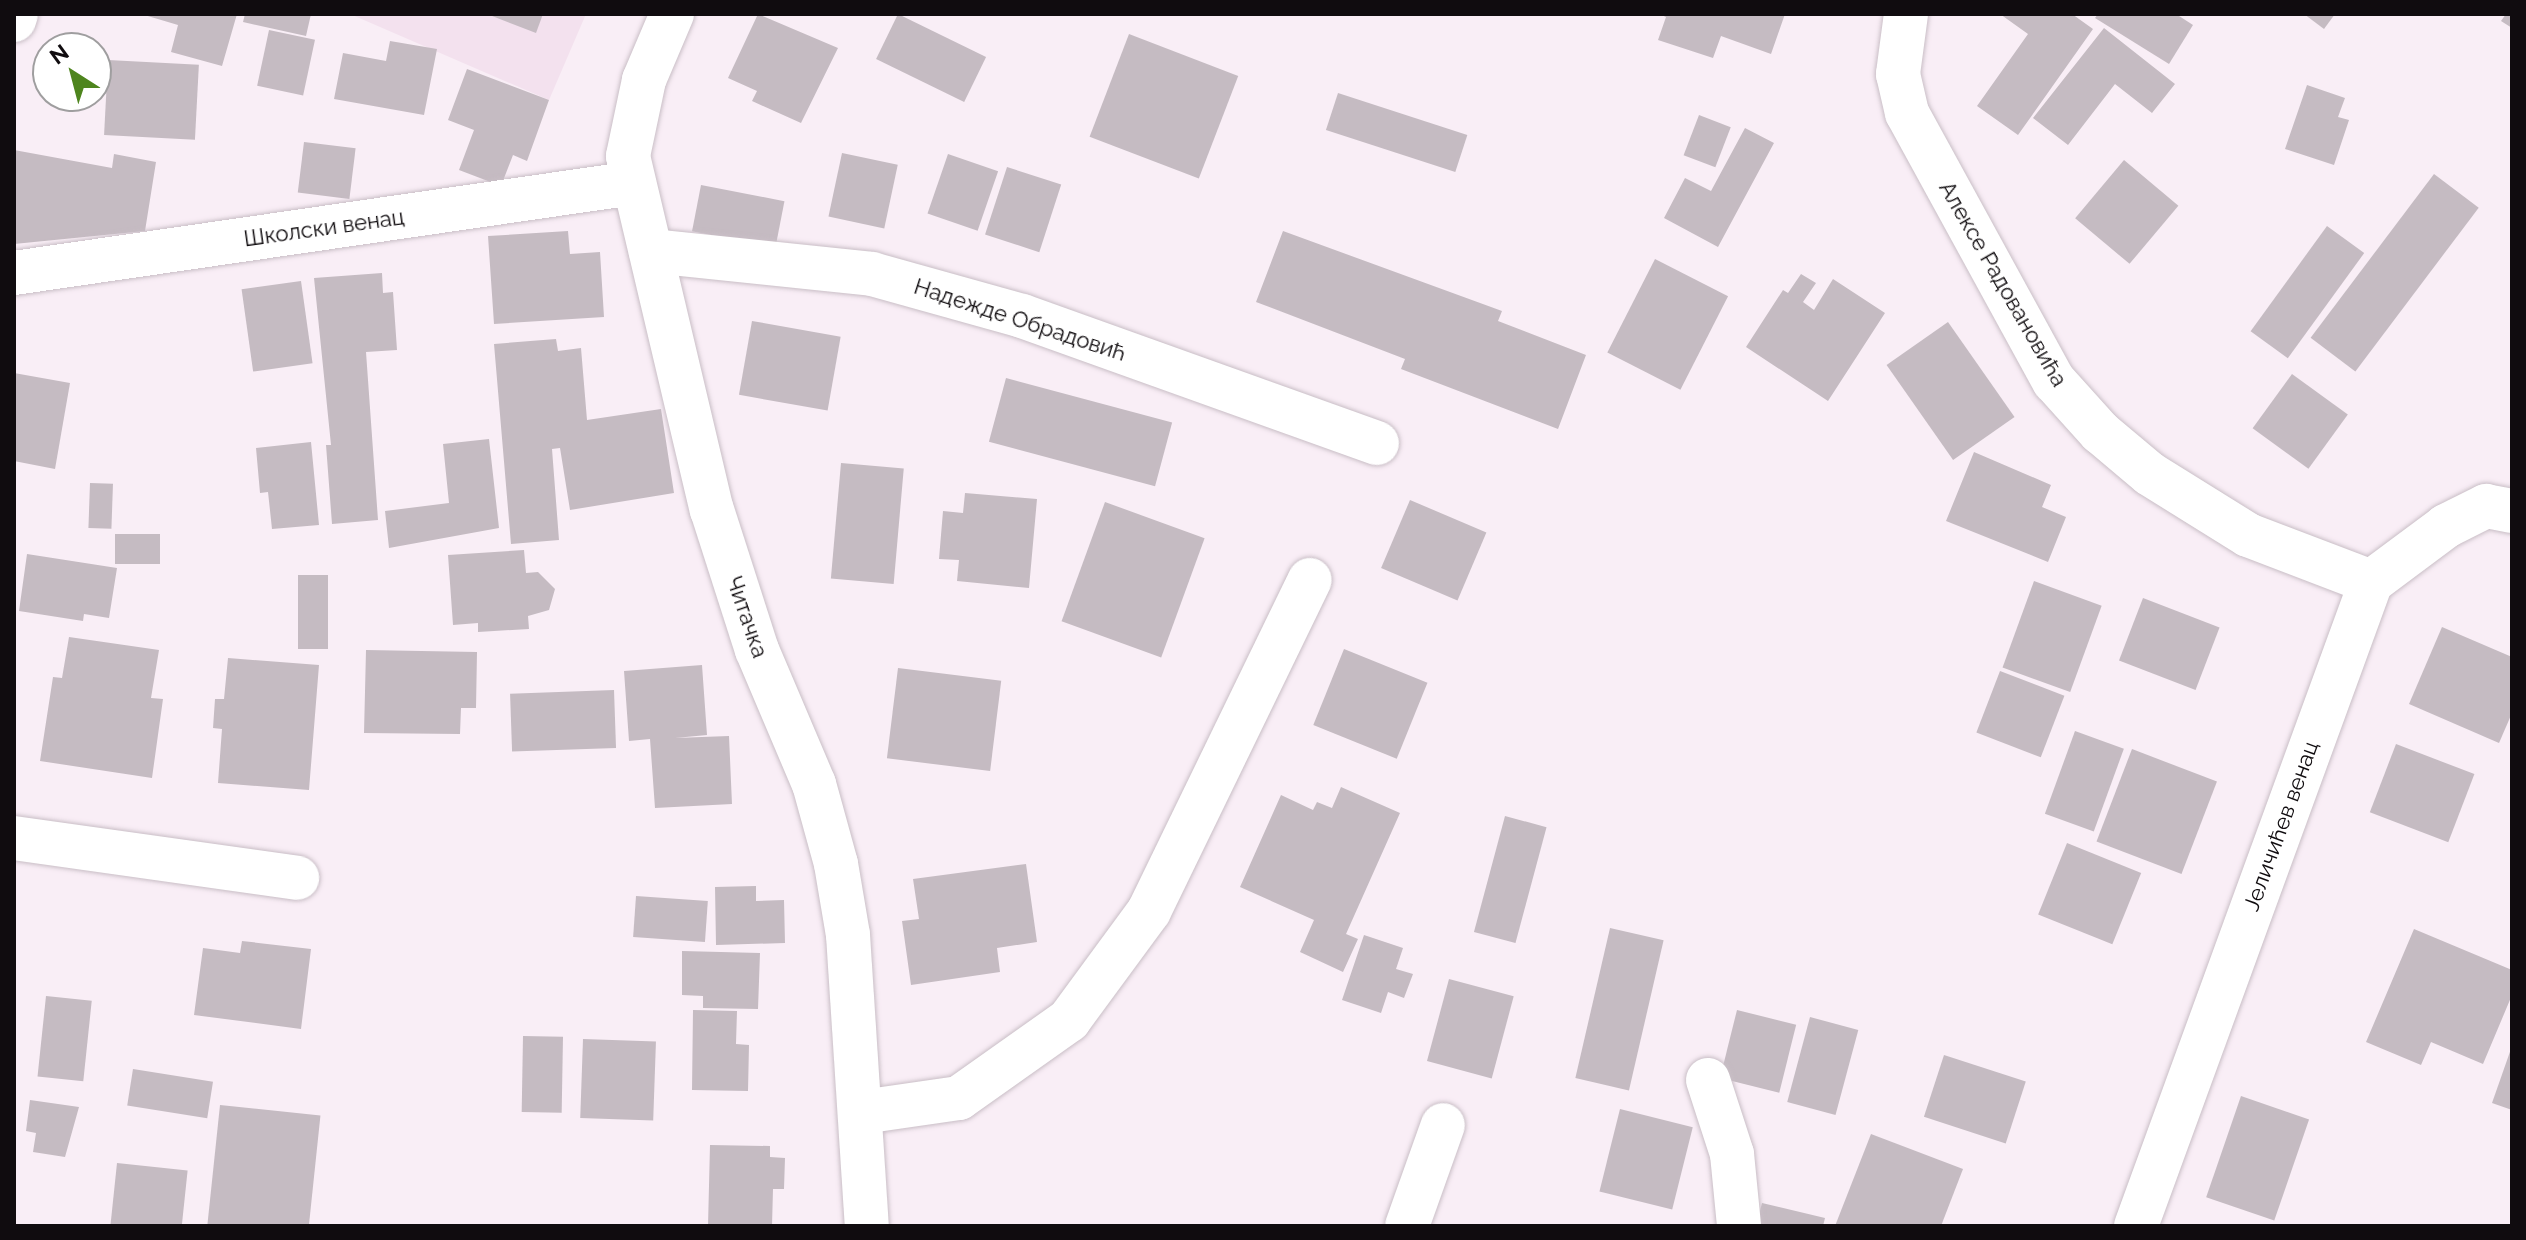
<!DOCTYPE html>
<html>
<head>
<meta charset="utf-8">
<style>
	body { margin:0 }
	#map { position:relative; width:2526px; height:1240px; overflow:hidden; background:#f9eef6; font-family:Raleway,sans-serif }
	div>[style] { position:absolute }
	.built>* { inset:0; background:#f3e1ee }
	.building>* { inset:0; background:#c5bbc2; transform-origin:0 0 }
	.roads { filter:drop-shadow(0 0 2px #c9bec6) drop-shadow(0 0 2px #c9bec6) }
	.minor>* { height:44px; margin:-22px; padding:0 22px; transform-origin:22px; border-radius:22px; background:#fff }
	span { translate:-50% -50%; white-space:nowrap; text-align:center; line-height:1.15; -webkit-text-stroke:8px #fff; paint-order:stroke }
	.street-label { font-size:22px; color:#100c0f }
	.frame { position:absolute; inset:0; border:16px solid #100c0f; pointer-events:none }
	.north { position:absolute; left:32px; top:32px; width:80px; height:80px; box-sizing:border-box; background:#fff; border:2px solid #9f9e9f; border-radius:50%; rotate:324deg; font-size:22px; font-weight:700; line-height:32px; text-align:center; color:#100c0f }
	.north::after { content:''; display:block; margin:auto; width:28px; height:36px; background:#4e851e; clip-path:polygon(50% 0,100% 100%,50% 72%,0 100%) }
</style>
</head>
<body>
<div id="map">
	<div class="built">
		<div style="clip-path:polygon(350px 14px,586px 14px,549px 100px)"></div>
	</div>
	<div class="building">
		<div style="clip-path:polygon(141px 14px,237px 14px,222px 66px,171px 52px,178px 25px)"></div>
		<div style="clip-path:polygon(245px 14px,311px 14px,306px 36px,243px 22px)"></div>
		<div style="clip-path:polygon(487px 14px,543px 14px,536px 33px)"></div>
		<div style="clip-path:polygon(758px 14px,838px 48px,801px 123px,752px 101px,757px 91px,728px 78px)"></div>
		<div style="left:898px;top:14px;width:98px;height:50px;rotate:26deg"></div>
		<div style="clip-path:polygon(1659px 14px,1785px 14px,1771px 54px,1721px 36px,1713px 58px,1658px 40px,1666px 17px)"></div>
		<div style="clip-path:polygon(2000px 14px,2072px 14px,2093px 29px,2018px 135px,1977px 106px,2028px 34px)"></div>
		<div style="clip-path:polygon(2098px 14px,2176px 14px,2193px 25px,2169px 64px,2095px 18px)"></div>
		<div style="clip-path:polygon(2304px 14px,2335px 14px,2324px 29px)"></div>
		<div style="clip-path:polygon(2506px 14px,2512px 14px,2512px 28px,2501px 21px)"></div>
		<div style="clip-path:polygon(2104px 28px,2175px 84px,2152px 113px,2115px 84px,2068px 145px,2033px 118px)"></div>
		<div style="left:269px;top:30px;width:47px;height:57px;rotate:12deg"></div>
		<div style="left:1129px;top:34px;width:117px;height:110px;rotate:21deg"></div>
		<div style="clip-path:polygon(390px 41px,437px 49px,424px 115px,334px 99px,343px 53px,386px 61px)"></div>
		<div style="left:108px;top:60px;width:91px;height:75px;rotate:3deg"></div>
		<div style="clip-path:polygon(467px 69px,549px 100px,527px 161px,513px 155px,501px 186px,459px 170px,474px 130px,448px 120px)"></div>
		<div style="clip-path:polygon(2307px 85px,2345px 98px,2338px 117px,2349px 120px,2334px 165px,2285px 149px)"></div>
		<div style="left:1338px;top:93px;width:136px;height:39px;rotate:18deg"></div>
		<div style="left:1699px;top:115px;width:34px;height:43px;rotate:21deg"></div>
		<div style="clip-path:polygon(1745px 128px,1774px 143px,1718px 247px,1664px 218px,1685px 178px,1711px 191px)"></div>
		<div style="left:304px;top:142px;width:52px;height:51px;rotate:7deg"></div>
		<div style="clip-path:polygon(14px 150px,112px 168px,114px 154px,156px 162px,145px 231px,14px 244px)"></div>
		<div style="left:842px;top:153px;width:57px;height:65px;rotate:12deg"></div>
		<div style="left:948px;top:154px;width:53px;height:63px;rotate:19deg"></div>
		<div style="left:2124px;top:160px;width:71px;height:76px;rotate:40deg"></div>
		<div style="left:1007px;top:167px;width:57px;height:71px;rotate:18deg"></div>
		<div style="left:2434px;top:174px;width:56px;height:205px;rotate:37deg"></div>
		<div style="left:701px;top:185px;width:85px;height:47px;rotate:11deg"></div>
		<div style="left:2327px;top:226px;width:46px;height:130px;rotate:36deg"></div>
		<div style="clip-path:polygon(568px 231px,570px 254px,600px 252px,604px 317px,494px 324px,488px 236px)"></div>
		<div style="clip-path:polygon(1283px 231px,1502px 311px,1498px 321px,1586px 355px,1558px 429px,1401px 369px,1405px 359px,1256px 302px)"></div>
		<div style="left:1655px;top:259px;width:82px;height:105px;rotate:27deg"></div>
		<div style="clip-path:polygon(382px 273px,383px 293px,393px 292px,397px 350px,366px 352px,378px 520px,332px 524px,326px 445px,331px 445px,314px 278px)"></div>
		<div style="clip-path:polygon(1801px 274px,1816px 283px,1803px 302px,1814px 310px,1833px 279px,1885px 313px,1828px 401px,1746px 347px,1783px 290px,1788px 293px)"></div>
		<div style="left:301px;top:281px;width:83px;height:60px;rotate:82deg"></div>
		<div style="left:752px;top:321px;width:90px;height:75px;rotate:10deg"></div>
		<div style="left:1948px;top:322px;width:116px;height:75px;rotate:55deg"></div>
		<div style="clip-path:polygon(556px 339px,558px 351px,581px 348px,587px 420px,661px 409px,674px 493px,570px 510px,560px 448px,552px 449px,559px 540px,511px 544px,494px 344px)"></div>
		<div style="clip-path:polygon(14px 373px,70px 383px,55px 469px,14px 461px)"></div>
		<div style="left:2292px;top:374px;width:69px;height:67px;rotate:36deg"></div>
		<div style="left:1006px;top:378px;width:172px;height:66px;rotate:15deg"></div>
		<div style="clip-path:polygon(489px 439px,499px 528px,389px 548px,385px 511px,449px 503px,443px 444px)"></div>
		<div style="clip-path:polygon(311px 442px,319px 525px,272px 529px,268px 492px,260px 493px,256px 448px)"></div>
		<div style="clip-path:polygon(1974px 452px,2051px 485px,2042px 507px,2066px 517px,2048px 562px,1946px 521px)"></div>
		<div style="left:841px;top:463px;width:63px;height:116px;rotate:5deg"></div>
		<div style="left:90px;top:483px;width:23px;height:45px;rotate:2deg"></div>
		<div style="clip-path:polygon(965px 493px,1037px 499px,1029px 588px,957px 581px,959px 560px,939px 559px,943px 511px,963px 513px)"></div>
		<div style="left:1410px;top:500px;width:83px;height:74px;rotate:23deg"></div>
		<div style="left:1105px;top:502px;width:106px;height:127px;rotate:20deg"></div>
		<div style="left:115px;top:534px;width:45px;height:30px"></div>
		<div style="clip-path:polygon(524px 550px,526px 573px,538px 572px,555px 589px,549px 610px,528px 616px,529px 629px,478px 632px,478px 623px,453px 625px,448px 555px)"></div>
		<div style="clip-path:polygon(27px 554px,117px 568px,109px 618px,84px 614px,83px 621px,19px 611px)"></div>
		<div style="left:328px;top:575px;width:74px;height:30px;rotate:90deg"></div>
		<div style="left:2034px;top:581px;width:72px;height:92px;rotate:20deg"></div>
		<div style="left:2143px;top:598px;width:82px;height:67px;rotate:21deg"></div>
		<div style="clip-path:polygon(2442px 627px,2512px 657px,2512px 713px,2499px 743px,2409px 704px)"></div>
		<div style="clip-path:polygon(69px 637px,159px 650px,151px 698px,163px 699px,152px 778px,40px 761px,53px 677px,62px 678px)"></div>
		<div style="left:1344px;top:649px;width:90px;height:82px;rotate:22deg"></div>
		<div style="clip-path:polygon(366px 650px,477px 652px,476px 708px,461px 708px,460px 734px,364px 733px)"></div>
		<div style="clip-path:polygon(228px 658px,319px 665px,309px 790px,218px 783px,222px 729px,213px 728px,215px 699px,224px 699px)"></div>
		<div style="clip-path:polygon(702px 665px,707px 735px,675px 738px,729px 736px,732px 804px,655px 808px,650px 739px,629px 741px,624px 671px)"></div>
		<div style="left:898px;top:668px;width:104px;height:91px;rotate:7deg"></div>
		<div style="left:2000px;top:671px;width:69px;height:66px;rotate:21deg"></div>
		<div style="left:614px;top:690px;width:58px;height:104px;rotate:88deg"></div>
		<div style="left:2075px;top:731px;width:52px;height:88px;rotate:20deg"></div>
		<div style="left:2396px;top:744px;width:84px;height:73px;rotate:21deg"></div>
		<div style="left:2132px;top:749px;width:91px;height:99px;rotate:21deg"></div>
		<div style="clip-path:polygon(1341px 787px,1400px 813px,1346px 934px,1358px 939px,1343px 972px,1300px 952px,1314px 920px,1240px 887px,1281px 795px,1313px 810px,1317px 802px,1332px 808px)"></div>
		<div style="left:1505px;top:816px;width:43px;height:120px;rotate:15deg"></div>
		<div style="left:2067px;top:843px;width:80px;height:77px;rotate:22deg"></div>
		<div style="clip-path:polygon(1026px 864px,1037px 942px,997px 948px,1000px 972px,911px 985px,902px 921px,919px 919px,913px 879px)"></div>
		<div style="clip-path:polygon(756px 886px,756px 901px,784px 900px,785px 943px,716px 945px,715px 887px)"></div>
		<div style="left:636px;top:896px;width:72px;height:41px;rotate:4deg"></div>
		<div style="left:1610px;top:928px;width:55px;height:154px;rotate:13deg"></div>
		<div style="clip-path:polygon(2414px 929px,2512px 970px,2512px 995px,2483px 1064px,2431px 1042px,2421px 1065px,2366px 1042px)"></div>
		<div style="clip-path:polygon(1364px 935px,1403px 948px,1396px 969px,1413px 974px,1404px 998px,1388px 992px,1381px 1013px,1342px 1000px)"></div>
		<div style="clip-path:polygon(242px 941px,311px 949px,301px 1029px,194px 1015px,203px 948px,240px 953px)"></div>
		<div style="clip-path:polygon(682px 951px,760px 953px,758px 1009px,703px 1008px,703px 996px,682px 995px)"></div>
		<div style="left:1449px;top:979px;width:67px;height:85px;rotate:15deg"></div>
		<div style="left:46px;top:996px;width:46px;height:81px;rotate:6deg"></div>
		<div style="clip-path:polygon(693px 1010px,737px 1011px,736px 1044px,749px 1045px,748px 1091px,692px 1090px)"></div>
		<div style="left:1737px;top:1010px;width:61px;height:70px;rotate:14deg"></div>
		<div style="left:1810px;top:1017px;width:50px;height:88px;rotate:15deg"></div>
		<div style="left:523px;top:1036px;width:40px;height:76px;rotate:1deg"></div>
		<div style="left:583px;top:1039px;width:73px;height:79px;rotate:2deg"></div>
		<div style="clip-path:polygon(2512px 1046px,2512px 1110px,2492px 1103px)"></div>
		<div style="left:1944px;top:1055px;width:86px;height:65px;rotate:18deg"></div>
		<div style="left:133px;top:1069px;width:81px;height:37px;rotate:9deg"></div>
		<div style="left:2241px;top:1096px;width:72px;height:107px;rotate:19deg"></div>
		<div style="clip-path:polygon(30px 1100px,79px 1107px,65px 1157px,33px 1152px,36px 1133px,26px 1131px)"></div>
		<div style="left:220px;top:1105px;width:101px;height:122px;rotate:6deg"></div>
		<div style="left:1620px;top:1109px;width:75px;height:85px;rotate:14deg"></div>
		<div style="clip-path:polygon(1871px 1134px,1963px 1169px,1941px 1226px,1835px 1226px)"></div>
		<div style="clip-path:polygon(710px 1145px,770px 1146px,770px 1157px,785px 1158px,784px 1189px,773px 1189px,772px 1226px,708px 1226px)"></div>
		<div style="left:117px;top:1163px;width:71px;height:63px;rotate:6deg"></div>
		<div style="clip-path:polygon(1762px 1203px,1825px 1218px,1823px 1226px,1756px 1226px)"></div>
	</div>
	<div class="roads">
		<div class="minor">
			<div style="left:672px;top:14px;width:72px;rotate:113deg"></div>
			<div style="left:644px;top:80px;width:78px;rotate:101.9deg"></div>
			<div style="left:628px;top:156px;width:364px;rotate:76.7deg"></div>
			<div style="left:712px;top:510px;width:147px;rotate:72.2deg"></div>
			<div style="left:757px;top:650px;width:146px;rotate:67deg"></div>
			<div style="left:814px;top:784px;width:83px;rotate:74.6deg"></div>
			<div style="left:836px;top:864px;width:72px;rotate:80.4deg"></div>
			<div style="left:848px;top:935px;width:292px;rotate:86.3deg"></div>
			<div style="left:1906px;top:14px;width:61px;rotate:97.6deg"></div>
			<div style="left:1898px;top:74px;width:40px;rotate:77deg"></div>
			<div style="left:1907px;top:113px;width:306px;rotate:61.3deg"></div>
			<div style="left:2054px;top:381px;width:69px;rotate:48deg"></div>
			<div style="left:2100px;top:432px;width:65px;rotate:40deg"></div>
			<div style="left:2150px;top:474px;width:115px;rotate:31.9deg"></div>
			<div style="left:2248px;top:535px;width:132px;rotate:20.9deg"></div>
			<div style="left:14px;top:20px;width:6px;rotate:-72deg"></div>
			<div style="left:651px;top:251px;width:222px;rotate:5.9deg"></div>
			<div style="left:872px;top:274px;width:156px;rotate:15.6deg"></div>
			<div style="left:1022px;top:316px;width:377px;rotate:19.7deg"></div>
			<div style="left:14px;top:273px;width:626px;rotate:-8.27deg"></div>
			<div style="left:14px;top:838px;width:286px;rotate:8deg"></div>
			<div style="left:1708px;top:1080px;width:78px;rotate:72deg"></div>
			<div style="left:1732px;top:1154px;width:72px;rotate:84.4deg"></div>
			<div style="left:862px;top:1112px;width:98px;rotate:-8.2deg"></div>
			<div style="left:959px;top:1098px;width:135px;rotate:-35.3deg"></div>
			<div style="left:1069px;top:1020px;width:135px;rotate:-53.7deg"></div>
			<div style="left:1149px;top:911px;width:368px;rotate:-64.1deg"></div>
			<div style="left:1407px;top:1226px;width:107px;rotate:-70.4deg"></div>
			<div style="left:2136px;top:1226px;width:686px;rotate:-69.95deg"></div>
			<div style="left:2371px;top:582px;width:94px;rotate:-36.7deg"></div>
			<div style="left:2446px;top:526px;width:45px;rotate:-26.6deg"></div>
			<div style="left:2486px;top:506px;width:26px;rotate:11deg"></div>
		</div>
	</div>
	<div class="street-label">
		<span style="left:324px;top:228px;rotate:-8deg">Школски венац</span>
		<span style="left:2003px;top:284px;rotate:60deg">Алексе Радовановића</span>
		<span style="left:1020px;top:320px;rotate:18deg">Надежде Обрадовић</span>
		<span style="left:747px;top:617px;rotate:71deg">Читачка</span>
		<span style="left:2281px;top:826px;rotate:-70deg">Јеличићев венац</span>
	</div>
	<div class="frame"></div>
	<div class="north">N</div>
</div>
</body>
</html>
